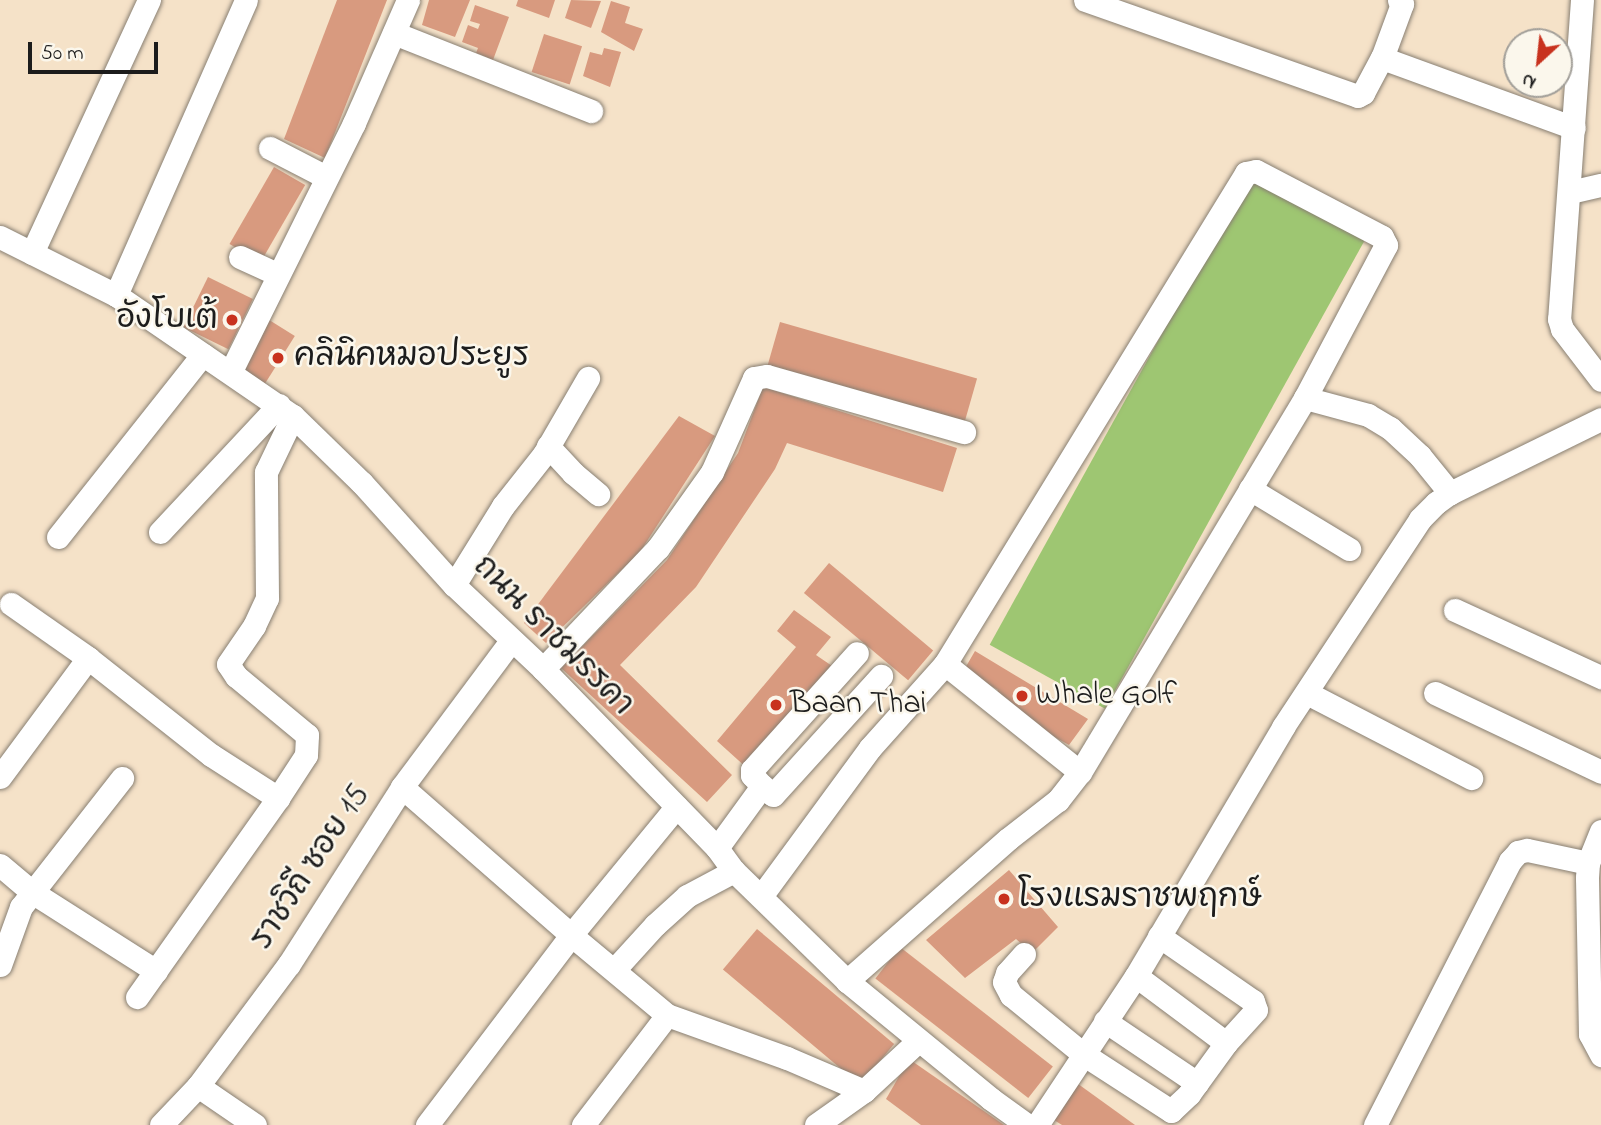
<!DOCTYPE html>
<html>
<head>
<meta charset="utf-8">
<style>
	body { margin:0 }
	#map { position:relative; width:1601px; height:1125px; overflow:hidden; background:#f5e2c8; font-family:"Indie Flower","Playpen Sans Thai",sans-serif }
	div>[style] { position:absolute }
	.green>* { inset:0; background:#9ec672; transform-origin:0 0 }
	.building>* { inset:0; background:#d89a7f; transform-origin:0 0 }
	.roads { filter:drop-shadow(0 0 2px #887f72) drop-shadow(0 0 2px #887f72) }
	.minor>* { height:23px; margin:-11.5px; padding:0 11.5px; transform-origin:11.5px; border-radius:11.5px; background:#fff }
	.dots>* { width:19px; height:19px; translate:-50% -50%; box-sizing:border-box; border:4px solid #fbf7ec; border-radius:50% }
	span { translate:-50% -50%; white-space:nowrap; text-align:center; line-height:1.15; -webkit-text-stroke:5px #fbf7ec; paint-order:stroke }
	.poi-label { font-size:32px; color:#1c1c1c }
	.right { translate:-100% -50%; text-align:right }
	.left { translate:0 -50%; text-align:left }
	.street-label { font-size:32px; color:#1c1c1c }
	.north { position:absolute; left:1503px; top:28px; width:70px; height:70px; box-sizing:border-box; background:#fbf7ec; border:2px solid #a29f99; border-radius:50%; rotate:207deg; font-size:19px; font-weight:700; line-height:28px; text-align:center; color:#1c1c1c }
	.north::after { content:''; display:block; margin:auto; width:24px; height:32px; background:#c8321e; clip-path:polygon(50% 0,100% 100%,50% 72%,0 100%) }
	.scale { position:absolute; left:28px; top:42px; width:130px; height:32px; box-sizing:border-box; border:4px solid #1c1c1c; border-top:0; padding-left:9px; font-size:21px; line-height:24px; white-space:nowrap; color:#1c1c1c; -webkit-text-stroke:5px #fbf7ec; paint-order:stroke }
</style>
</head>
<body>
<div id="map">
	<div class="green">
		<div style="left:1250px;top:175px;width:132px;height:537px;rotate:29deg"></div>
	</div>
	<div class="building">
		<div style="clip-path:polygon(337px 0,387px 0,325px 158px,284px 139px)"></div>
		<div style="clip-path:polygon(429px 0,470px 0,455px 37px,422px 25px)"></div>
		<div style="clip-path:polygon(518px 0,555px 0,549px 18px,516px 6px)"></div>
		<div style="clip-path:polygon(571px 0,601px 1px,591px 28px,565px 18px)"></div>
		<div style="clip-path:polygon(611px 1px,630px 7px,625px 23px,643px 29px,634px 51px,601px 32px)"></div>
		<div style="clip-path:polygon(475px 5px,509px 17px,493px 60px,476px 53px,478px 48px,462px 42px,468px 25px,478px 29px,480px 24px,470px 21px)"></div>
		<div style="left:544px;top:34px;width:40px;height:40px;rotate:18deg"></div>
		<div style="clip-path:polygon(604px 48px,621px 52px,610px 87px,583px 76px,590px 52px,602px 55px)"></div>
		<div style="left:274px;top:167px;width:36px;height:89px;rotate:30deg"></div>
		<div style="left:208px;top:277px;width:50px;height:56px;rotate:26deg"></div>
		<div style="left:266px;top:318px;width:34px;height:57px;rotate:32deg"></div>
		<div style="left:780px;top:322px;width:205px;height:48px;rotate:16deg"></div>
		<div style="clip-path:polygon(763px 387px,957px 448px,943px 492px,787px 443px,775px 469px,696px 587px,620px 665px,732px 775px,707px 802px,561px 668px,667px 560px,738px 453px)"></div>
		<div style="clip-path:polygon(679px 416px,715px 436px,640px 552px,546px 643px,524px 623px)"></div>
		<div style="left:829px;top:563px;width:136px;height:39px;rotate:40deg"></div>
		<div style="clip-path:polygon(794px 610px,831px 637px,816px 655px,835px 668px,748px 769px,717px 741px,796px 647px,777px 631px)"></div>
		<div style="clip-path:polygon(975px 651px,1088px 719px,1069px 745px,991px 702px,998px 690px,964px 670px)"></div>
		<div style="clip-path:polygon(1009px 870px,1058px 927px,1032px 953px,1016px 939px,965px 978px,926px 940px)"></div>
		<div style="left:757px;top:929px;width:179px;height:53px;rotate:40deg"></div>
		<div style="left:900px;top:947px;width:194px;height:40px;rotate:38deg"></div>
		<div style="clip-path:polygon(909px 1059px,1004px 1125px,921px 1125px,886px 1099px)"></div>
		<div style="clip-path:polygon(1074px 1081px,1135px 1125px,1062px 1125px,1054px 1120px)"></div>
	</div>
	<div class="roads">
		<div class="minor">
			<div style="left:1085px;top:0;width:289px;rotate:19.4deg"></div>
			<div style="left:1358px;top:96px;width:6px;rotate:-31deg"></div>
			<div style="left:1363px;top:93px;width:40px;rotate:-62deg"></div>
			<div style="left:1382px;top:58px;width:58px;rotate:-69.7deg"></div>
			<div style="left:1402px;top:4px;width:5px;rotate:-127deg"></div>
			<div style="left:1582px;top:0;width:320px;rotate:94.1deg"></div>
			<div style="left:1559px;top:319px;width:10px;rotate:73deg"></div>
			<div style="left:1562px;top:329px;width:64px;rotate:52.6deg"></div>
			<div style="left:394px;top:33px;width:212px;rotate:21.6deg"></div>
			<div style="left:1382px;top:58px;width:204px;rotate:20deg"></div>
			<div style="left:270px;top:148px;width:63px;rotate:27.4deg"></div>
			<div style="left:1570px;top:192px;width:32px;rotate:-13deg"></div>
			<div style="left:0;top:237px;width:130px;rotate:26.6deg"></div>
			<div style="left:116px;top:295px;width:214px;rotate:34.4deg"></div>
			<div style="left:293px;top:416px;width:96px;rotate:44.2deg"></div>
			<div style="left:362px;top:483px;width:137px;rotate:48deg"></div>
			<div style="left:454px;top:585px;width:122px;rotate:43.3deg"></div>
			<div style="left:543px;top:669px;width:250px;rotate:45.8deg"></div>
			<div style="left:717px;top:848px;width:29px;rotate:54deg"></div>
			<div style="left:734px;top:871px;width:158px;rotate:44.2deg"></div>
			<div style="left:847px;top:981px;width:186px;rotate:39.3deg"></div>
			<div style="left:991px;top:1099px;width:44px;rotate:35.8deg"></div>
			<div style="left:32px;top:253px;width:279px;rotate:-65.2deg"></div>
			<div style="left:240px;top:257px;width:41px;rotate:24.7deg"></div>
			<div style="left:116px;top:295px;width:322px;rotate:-66.2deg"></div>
			<div style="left:231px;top:371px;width:277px;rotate:-63.6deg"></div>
			<div style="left:354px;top:123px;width:134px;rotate:-66.3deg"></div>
			<div style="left:1305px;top:398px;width:65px;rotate:15.1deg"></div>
			<div style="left:1368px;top:415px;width:26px;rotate:31deg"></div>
			<div style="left:1390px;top:428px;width:41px;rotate:43deg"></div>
			<div style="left:1420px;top:456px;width:48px;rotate:51deg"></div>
			<div style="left:548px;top:446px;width:37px;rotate:47deg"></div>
			<div style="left:573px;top:473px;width:33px;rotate:40deg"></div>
			<div style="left:1250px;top:489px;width:116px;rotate:31.2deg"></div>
			<div style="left:160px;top:532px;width:174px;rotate:-46.9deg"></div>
			<div style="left:58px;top:537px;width:233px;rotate:-51.6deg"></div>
			<div style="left:454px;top:585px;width:93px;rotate:-58.2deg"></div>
			<div style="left:503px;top:506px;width:66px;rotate:-51.7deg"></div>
			<div style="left:544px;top:454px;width:88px;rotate:-59.9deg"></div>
			<div style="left:11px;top:604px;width:94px;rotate:35deg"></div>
			<div style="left:88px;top:658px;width:157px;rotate:38.3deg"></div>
			<div style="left:211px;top:755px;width:80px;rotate:32.7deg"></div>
			<div style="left:278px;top:798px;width:244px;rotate:125.3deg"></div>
			<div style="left:1455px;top:610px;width:161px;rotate:24.7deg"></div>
			<div style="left:945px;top:664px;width:173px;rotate:38.7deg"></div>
			<div style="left:543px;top:669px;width:167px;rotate:-46.5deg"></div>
			<div style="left:658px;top:548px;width:93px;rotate:-54.6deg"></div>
			<div style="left:712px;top:472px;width:103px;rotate:-65.9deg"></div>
			<div style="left:754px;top:378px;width:13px;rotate:-9deg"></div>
			<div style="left:767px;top:376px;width:205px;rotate:15.9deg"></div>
			<div style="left:1307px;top:693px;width:185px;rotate:27.4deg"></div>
			<div style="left:1435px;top:693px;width:184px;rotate:25.4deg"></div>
			<div style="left:0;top:777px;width:148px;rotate:-53.5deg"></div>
			<div style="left:762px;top:786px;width:15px;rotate:-132deg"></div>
			<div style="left:752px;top:775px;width:5px;rotate:-90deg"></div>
			<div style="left:752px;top:770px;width:157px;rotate:-48.1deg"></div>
			<div style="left:402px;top:787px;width:225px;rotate:41.2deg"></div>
			<div style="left:571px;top:935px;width:166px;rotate:-50.6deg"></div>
			<div style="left:278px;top:798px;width:51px;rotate:-56.9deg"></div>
			<div style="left:306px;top:755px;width:20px;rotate:-87deg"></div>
			<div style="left:307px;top:735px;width:92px;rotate:-140.3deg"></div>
			<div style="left:236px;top:676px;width:14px;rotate:-124deg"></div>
			<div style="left:228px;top:664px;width:46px;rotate:-55.6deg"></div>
			<div style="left:254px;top:626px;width:31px;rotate:-65deg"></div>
			<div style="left:267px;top:598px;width:126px;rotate:-90.5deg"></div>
			<div style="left:266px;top:472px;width:62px;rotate:-64.3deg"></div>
			<div style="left:1601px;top:831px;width:35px;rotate:112deg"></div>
			<div style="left:1588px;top:863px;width:15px;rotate:94deg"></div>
			<div style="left:1587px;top:878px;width:156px;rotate:88.9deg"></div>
			<div style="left:1590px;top:1034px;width:24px;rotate:62deg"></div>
			<div style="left:717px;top:848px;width:77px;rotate:-54deg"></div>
			<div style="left:762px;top:786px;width:14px;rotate:39deg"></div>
			<div style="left:773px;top:795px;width:161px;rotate:-47.8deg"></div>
			<div style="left:0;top:865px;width:42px;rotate:40.2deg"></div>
			<div style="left:32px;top:892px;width:147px;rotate:32.5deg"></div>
			<div style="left:762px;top:895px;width:182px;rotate:-53.7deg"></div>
			<div style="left:870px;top:748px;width:113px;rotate:-48.2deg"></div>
			<div style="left:945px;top:664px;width:576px;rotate:-58.49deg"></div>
			<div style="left:1246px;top:173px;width:10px;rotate:-11deg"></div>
			<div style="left:1256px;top:171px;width:142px;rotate:27.6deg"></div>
			<div style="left:1382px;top:237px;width:9px;rotate:63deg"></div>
			<div style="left:1386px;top:245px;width:173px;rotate:117.9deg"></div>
			<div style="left:1305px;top:398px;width:436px;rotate:121deg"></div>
			<div style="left:1080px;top:772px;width:36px;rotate:128deg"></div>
			<div style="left:1058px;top:800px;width:63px;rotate:142deg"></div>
			<div style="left:1008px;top:839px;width:215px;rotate:138.6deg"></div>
			<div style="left:1159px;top:936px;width:114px;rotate:34.7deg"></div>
			<div style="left:1253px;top:1001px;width:9px;rotate:72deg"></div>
			<div style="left:1256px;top:1010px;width:45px;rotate:132.3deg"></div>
			<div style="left:1024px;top:954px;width:25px;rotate:132deg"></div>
			<div style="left:1007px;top:973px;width:9px;rotate:108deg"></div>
			<div style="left:1004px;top:982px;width:15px;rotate:62deg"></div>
			<div style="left:1011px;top:995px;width:93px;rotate:39.3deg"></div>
			<div style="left:1083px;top:1054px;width:105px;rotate:32.9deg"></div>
			<div style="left:1171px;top:1111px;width:25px;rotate:-43deg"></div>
			<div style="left:1189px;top:1094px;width:63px;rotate:-54deg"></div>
			<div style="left:1226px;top:1043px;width:112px;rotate:-143.3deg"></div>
			<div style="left:0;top:965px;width:62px;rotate:-70.1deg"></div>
			<div style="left:21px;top:907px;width:164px;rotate:-51.9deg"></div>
			<div style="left:614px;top:970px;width:61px;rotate:-47.7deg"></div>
			<div style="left:655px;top:925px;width:43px;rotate:-42.2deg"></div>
			<div style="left:687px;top:896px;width:53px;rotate:-28deg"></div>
			<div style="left:1105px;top:1021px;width:111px;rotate:34deg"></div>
			<div style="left:198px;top:1086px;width:69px;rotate:34.4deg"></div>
			<div style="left:161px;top:1125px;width:54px;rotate:-46.5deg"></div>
			<div style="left:198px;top:1086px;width:152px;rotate:-53.3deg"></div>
			<div style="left:289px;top:964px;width:210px;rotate:-57.4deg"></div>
			<div style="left:402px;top:787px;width:182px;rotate:-53.3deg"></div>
			<div style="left:427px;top:1125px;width:238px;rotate:-52.8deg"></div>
			<div style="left:571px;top:935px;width:125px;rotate:39.8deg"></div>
			<div style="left:667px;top:1015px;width:127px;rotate:19.7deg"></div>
			<div style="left:787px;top:1058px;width:84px;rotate:23.2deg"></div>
			<div style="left:583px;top:1125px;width:138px;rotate:-52.6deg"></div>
			<div style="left:816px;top:1125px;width:59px;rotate:-35.3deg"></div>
			<div style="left:864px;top:1091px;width:74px;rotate:-42.8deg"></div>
			<div style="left:1037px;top:1125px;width:179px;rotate:-56.4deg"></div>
			<div style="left:1136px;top:976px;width:289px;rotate:-59.4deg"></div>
			<div style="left:1283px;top:727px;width:249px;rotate:-56.6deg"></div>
			<div style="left:1420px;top:519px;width:23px;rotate:-45deg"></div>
			<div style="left:1436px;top:503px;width:17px;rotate:-36deg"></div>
			<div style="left:1450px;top:493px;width:168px;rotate:-26.1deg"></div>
			<div style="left:1375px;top:1125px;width:297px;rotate:-62.9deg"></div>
			<div style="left:1510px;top:861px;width:12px;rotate:-48deg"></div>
			<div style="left:1518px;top:852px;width:9px;rotate:-13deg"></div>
			<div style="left:1527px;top:850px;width:62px;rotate:12deg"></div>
		</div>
	</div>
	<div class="dots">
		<div style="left:232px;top:320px;background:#c8321e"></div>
		<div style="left:278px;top:358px;background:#c8321e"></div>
		<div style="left:1022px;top:696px;background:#c8321e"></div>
		<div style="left:776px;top:705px;background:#c8321e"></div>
		<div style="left:1004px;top:899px;background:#c8321e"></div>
	</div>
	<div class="poi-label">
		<span class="right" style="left:218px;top:320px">อังโบเต้</span>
		<span class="left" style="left:294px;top:358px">คลินิคหมอประยูร</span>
		<span class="left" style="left:1036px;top:696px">Whale Golf</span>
		<span class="left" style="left:790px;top:705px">Baan Thai</span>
		<span class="left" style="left:1018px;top:899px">โรงแรมราชพฤกษ์</span>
	</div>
	<div class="street-label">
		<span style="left:552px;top:637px;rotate:45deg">ถนน ราชมรรคา</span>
		<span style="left:312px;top:868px;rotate:-57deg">ราชวิถี ซอย 15</span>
	</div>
	<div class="north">N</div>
	<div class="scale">50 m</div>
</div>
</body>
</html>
